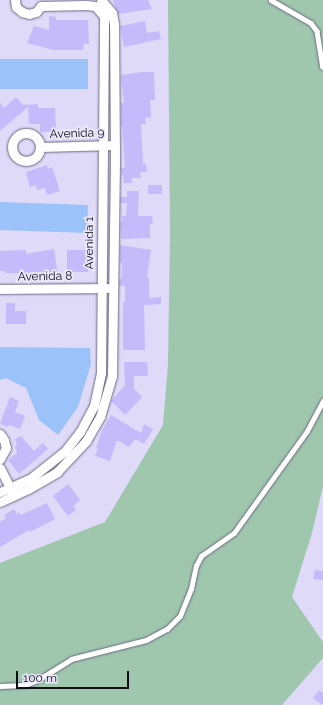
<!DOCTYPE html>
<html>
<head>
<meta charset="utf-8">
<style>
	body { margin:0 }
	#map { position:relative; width:323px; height:705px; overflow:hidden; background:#dedaf8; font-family:Raleway,sans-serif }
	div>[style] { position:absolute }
	.green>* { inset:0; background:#9fc7ad }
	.water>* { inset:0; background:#9cc3f9; transform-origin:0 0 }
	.building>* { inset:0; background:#c5bbfa; transform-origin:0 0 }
	.roads { filter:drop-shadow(0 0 1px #6e6a84) drop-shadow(0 0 1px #6e6a84) }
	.service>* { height:4.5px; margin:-2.25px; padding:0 2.25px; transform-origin:2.25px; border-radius:2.25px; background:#fff }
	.minor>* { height:9px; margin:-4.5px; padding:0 4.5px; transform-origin:4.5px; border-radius:4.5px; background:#fff }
	.minor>.ring { margin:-4.5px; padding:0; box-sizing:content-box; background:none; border:9px solid #fff; border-radius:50% }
	span { translate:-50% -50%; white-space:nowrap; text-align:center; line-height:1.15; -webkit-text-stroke:3.5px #ebe9fb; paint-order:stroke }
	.street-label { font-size:12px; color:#0e0c16 }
	.scale { position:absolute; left:16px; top:671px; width:113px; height:18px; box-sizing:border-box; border:2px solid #0e0c16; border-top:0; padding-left:5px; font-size:12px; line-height:14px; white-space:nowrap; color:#0e0c16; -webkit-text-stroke:3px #ebe9fb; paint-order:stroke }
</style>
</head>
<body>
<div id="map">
	<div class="green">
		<div style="clip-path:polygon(168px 0,323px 0,323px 486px,312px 533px,292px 597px,323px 642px,323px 658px,282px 705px,0 705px,0 563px,105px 522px,163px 425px,168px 364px,170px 234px)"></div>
	</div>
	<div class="water">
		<div style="left:0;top:59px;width:88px;height:30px"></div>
		<div style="left:88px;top:205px;width:28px;height:88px;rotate:92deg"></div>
		<div style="clip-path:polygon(0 347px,90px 348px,91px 364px,78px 407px,58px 435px,39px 420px,26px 388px,6px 378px,0 380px)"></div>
	</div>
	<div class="building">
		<div style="clip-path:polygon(113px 0,148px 0,152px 9px,118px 14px)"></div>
		<div style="clip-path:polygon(49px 16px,56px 17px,56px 20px,88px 20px,89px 44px,84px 43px,83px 50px,54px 50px,27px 43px,34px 26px,49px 30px)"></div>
		<div style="clip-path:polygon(145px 21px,147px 33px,159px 31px,161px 39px,124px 47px,120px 26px)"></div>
		<div style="clip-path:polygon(142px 72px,154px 72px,155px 100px,150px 100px,151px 117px,145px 118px,146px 124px,141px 124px,143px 164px,146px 164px,147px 172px,140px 172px,141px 178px,132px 178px,132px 183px,124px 183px,123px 175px,121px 175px,121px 168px,125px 168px,122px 125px,121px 126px,121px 103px,124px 103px,121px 75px)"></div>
		<div style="clip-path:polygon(16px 97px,23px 105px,38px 104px,38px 108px,55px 108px,56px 131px,40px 132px,40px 124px,29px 124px,28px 107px,0 131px,0 103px,4px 108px)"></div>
		<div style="clip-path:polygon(47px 165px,48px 169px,52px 167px,60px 191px,47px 195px,45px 188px,37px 190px,36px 185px,30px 187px,26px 172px)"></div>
		<div style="left:162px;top:185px;width:9px;height:14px;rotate:90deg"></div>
		<div style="clip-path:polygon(127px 191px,139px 191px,138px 216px,152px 216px,153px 224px,150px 224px,150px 238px,121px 239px,120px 222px,122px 222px,122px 216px,126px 216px,127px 203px,120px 203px,120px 197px,127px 197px)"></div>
		<div style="clip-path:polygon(120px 245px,151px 250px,147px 277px,149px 277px,149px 298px,161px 297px,161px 304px,144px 305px,145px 350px,123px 350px,123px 302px,125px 302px,125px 286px,119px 286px,119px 279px,122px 279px,122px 263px,120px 263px)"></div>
		<div style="clip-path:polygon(54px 249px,58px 276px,36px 278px,35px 273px,5px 273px,5px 271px,0 271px,0 251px,26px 250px,26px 254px)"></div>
		<div style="left:67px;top:250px;width:21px;height:22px"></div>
		<div style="clip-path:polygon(6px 303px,15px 303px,15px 311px,26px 311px,26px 324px,6px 324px)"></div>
		<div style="clip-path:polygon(124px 362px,147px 362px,148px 376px,134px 376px,134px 389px,142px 397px,125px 415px,111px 401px,125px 385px)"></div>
		<div style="clip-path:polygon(10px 397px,19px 401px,15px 412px,25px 416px,20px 429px,9px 425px,8px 427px,0 424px)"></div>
		<div style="clip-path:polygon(111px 415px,141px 433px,144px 424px,153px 429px,144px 444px,135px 439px,129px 447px,117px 440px,110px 461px,95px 456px,98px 449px,96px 448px,102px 430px)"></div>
		<div style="clip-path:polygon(21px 436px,34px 451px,43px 443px,48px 449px,19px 474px,8px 460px,17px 453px,15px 447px,17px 445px,15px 439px)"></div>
		<div style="clip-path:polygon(68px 484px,80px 500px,73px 506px,76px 510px,68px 516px,53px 496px)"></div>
		<div style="clip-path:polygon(47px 503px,55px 519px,30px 532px,29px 530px,0 547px,0 522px,6px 518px,4px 515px,14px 509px,17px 514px,19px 512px,21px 515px)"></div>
		<div style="clip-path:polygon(315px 570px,323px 571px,323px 580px,313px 579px)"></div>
		<div style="clip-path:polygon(319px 690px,323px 693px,323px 705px,313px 698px)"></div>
	</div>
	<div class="roads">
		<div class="service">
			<div style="left:271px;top:0;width:46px;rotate:29.9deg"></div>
			<div style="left:311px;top:23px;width:10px;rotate:53deg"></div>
			<div style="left:317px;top:31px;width:36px;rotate:81deg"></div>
			<div style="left:0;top:686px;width:25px;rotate:-2deg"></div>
			<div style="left:25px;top:685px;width:14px;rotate:-21deg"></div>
			<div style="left:38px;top:680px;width:39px;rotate:-32deg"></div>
			<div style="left:71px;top:659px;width:77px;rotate:-14.2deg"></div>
			<div style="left:146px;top:640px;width:24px;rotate:-28deg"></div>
			<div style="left:167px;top:629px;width:18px;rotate:-45deg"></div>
			<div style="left:180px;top:616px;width:29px;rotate:-68deg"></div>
			<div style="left:191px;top:589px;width:24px;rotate:-78deg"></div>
			<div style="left:196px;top:566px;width:11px;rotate:-63deg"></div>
			<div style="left:201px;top:556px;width:40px;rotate:-34.9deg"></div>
			<div style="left:234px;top:533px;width:125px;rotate:-54.4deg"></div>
			<div style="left:307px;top:431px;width:34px;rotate:-62deg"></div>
		</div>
		<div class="minor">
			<div class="ring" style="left:12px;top:133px;width:19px;height:19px"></div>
			<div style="left:40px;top:147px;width:75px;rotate:-1.5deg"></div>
			<div style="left:0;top:289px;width:107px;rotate:-0.5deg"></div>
			<div style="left:0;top:434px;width:7px;rotate:56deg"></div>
			<div style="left:4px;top:440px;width:8px;rotate:76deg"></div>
			<div style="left:6px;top:448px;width:13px;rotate:119deg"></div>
			<div style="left:0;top:468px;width:28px;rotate:63deg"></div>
			<div style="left:0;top:492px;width:34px;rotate:-24deg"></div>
			<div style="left:31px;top:478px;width:43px;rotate:-38.5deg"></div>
			<div style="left:65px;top:451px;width:24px;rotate:-52deg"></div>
			<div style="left:80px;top:432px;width:30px;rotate:-62deg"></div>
			<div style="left:94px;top:406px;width:34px;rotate:-78deg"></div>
			<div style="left:101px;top:373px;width:357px;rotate:-89.5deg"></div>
			<div style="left:104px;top:16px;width:13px;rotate:-132deg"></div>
			<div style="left:95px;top:6px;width:9px;rotate:-174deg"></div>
			<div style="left:86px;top:5px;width:45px;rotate:178.7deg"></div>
			<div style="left:41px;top:6px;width:8px;rotate:130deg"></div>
			<div style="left:36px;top:12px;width:7px;rotate:164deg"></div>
			<div style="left:29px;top:14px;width:7px;rotate:-164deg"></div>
			<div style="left:22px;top:12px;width:8px;rotate:-140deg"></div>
			<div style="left:16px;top:7px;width:7px;rotate:-98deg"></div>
			<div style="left:0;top:502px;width:31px;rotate:-25deg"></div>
			<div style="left:28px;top:489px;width:34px;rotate:-30deg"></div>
			<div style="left:57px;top:472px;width:42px;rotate:-46.9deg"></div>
			<div style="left:86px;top:441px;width:28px;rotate:-60deg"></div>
			<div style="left:100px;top:417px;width:43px;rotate:-73.7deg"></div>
			<div style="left:112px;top:376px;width:216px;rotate:-89.2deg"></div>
			<div style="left:115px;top:160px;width:136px;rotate:-90.4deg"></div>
			<div style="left:114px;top:24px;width:11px;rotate:-100deg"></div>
			<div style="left:112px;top:13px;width:17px;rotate:-130deg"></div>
		</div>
	</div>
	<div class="street-label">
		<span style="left:77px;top:134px;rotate:-2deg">Avenida 9</span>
		<span style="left:90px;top:243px;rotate:-90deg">Avenida 1</span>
		<span style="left:45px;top:277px;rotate:-1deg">Avenida 8</span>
	</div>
	<div class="scale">100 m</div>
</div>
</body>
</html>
